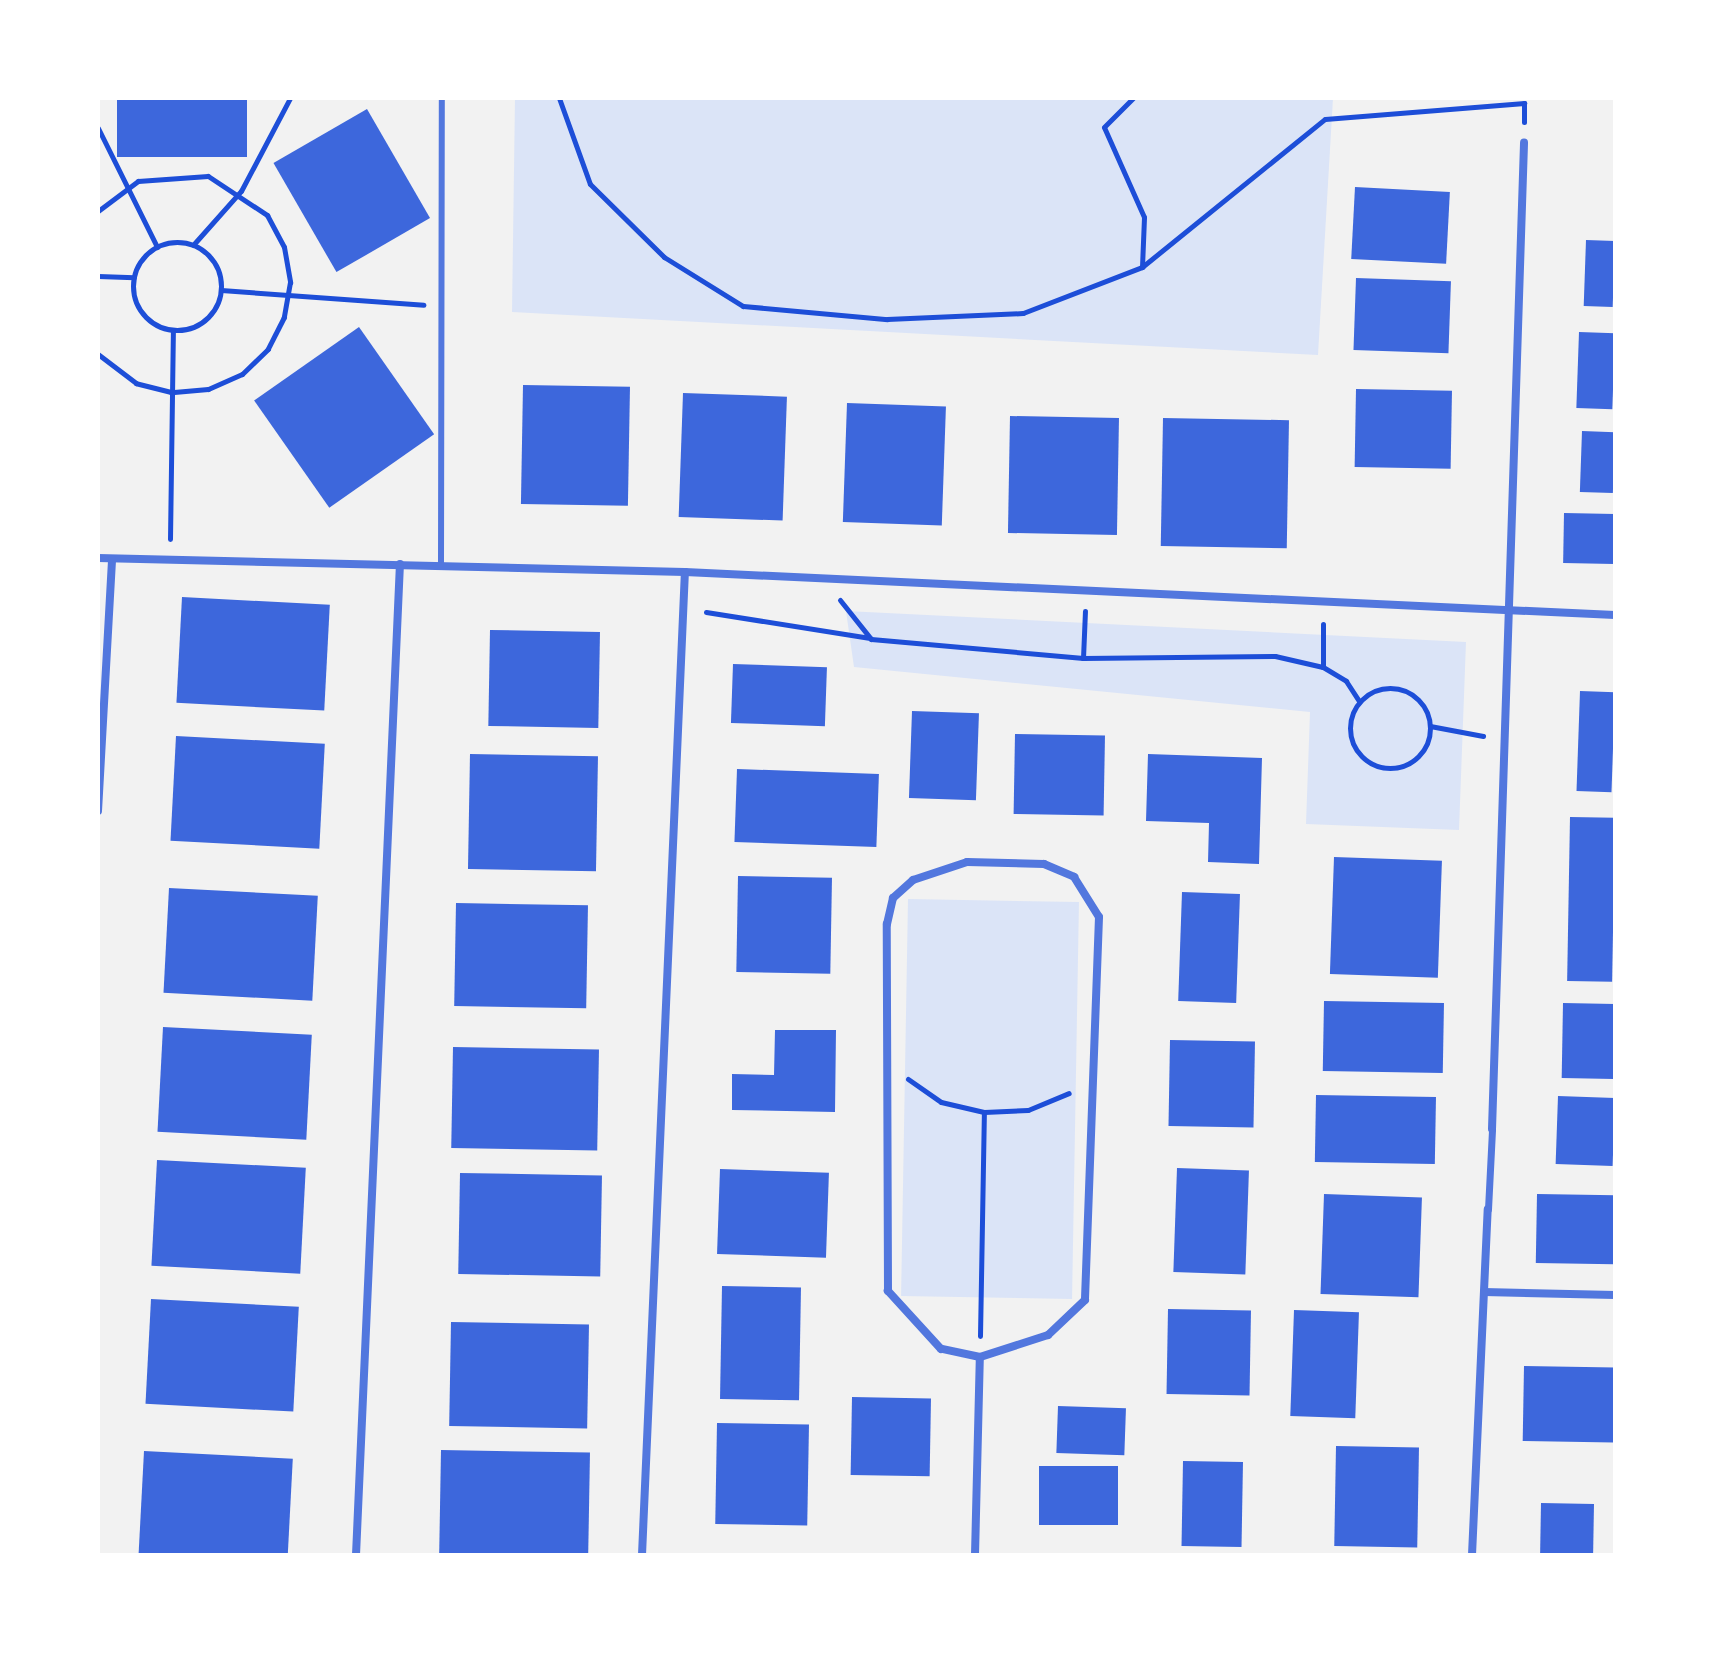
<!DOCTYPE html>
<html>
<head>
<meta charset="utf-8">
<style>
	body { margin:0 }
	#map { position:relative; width:1713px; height:1653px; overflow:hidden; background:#f2f2f2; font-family:"Fira Sans",sans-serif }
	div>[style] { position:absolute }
	.green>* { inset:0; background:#dbe4f7; transform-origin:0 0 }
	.building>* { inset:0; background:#3d67dc; transform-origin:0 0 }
	.path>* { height:5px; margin:-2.5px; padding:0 2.5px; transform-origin:2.5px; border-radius:2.5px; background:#1d4ed8 }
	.path>.ring { margin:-2.5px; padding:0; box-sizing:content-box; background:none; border:5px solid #1d4ed8; border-radius:50% }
	.service>* { height:6px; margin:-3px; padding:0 3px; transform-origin:3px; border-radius:3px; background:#5277de }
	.pedestrian>* { height:7px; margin:-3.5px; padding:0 3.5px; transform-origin:3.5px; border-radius:3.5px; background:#5277de }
	.minor>* { height:8px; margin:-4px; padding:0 4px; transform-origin:4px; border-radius:4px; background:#5277de }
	span { translate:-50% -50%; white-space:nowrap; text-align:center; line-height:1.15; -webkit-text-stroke:6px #fff; paint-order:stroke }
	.frame { position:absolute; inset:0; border:100px solid #fff; pointer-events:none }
</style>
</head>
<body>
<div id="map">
	<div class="green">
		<div style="clip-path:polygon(515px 98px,1333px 98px,1318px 355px,512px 312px)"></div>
		<div style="clip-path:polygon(846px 611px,1466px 642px,1459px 830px,1306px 824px,1310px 712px,854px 667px)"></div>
		<div style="left:908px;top:899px;width:171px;height:397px;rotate:1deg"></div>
	</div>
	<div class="building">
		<div style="left:117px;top:98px;width:130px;height:59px"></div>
		<div style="left:367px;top:109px;width:126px;height:108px;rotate:60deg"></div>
		<div style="left:1355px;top:187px;width:95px;height:72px;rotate:3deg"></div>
		<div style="left:1586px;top:240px;width:29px;height:66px;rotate:2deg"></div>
		<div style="left:1356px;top:278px;width:95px;height:72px;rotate:2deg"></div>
		<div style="left:359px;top:327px;width:131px;height:128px;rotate:55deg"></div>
		<div style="left:1579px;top:332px;width:36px;height:76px;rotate:2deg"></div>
		<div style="left:523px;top:385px;width:107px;height:119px;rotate:1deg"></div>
		<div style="left:1356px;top:389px;width:96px;height:78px;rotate:1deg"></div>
		<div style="left:683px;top:393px;width:104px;height:124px;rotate:2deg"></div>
		<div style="left:847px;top:403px;width:99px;height:119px;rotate:2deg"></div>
		<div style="left:1010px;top:416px;width:109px;height:117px;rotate:1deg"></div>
		<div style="left:1163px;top:418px;width:126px;height:128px;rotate:1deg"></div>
		<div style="left:1582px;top:431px;width:33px;height:61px;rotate:2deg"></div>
		<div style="left:1564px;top:513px;width:51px;height:50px;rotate:1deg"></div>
		<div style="left:182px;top:597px;width:148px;height:106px;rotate:3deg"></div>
		<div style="left:490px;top:630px;width:110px;height:96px;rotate:1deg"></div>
		<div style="left:733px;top:664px;width:94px;height:59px;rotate:2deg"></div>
		<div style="left:1580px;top:691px;width:35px;height:100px;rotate:2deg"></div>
		<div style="left:912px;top:711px;width:67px;height:87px;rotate:2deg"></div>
		<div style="left:1015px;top:734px;width:90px;height:80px;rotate:1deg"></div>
		<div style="left:176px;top:736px;width:149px;height:105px;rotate:3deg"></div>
		<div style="left:470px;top:754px;width:128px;height:115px;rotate:1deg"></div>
		<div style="clip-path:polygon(1148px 754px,1262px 758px,1259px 864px,1208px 862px,1209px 823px,1146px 821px)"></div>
		<div style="left:737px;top:769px;width:142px;height:73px;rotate:2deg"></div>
		<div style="left:1570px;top:817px;width:45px;height:164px;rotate:1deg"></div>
		<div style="left:1334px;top:857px;width:108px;height:117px;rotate:2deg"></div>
		<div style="left:738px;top:876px;width:94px;height:96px;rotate:1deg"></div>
		<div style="left:169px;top:888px;width:149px;height:105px;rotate:3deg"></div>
		<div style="left:1182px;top:892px;width:58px;height:109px;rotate:2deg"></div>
		<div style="left:456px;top:903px;width:132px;height:103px;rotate:1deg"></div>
		<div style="left:1324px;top:1001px;width:120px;height:70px;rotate:1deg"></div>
		<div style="left:1563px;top:1003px;width:52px;height:75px;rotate:1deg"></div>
		<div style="left:163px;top:1027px;width:149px;height:105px;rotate:3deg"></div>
		<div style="clip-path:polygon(775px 1030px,836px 1030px,835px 1112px,732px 1110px,732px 1074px,774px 1075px)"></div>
		<div style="left:1170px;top:1040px;width:85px;height:86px;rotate:1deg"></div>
		<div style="left:453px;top:1047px;width:146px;height:101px;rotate:1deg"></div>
		<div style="left:1316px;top:1095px;width:120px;height:67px;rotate:1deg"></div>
		<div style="left:1558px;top:1096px;width:57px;height:68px;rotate:2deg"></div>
		<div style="left:157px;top:1160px;width:149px;height:106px;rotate:3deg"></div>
		<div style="left:1177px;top:1168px;width:72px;height:104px;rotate:2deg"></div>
		<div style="left:720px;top:1169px;width:109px;height:85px;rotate:2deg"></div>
		<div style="left:460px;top:1173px;width:142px;height:101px;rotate:1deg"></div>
		<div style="left:1324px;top:1194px;width:98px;height:100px;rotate:2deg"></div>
		<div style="left:1537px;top:1194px;width:78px;height:69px;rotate:1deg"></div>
		<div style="left:722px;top:1286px;width:79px;height:113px;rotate:1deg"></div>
		<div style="left:151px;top:1299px;width:148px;height:105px;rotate:3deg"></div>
		<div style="left:1168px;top:1309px;width:83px;height:85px;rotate:1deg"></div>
		<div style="left:1294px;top:1310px;width:65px;height:106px;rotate:2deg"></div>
		<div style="left:451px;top:1322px;width:138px;height:104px;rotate:1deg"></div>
		<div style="left:1524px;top:1366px;width:91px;height:75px;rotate:1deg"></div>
		<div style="left:852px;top:1397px;width:79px;height:78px;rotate:1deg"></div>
		<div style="left:1058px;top:1406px;width:68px;height:47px;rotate:2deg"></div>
		<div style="left:717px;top:1423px;width:92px;height:101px;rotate:1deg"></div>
		<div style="left:1336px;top:1446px;width:83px;height:100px;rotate:1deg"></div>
		<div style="left:441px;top:1450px;width:149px;height:105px;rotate:1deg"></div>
		<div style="left:144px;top:1451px;width:149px;height:104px;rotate:3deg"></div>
		<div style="left:1183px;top:1461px;width:60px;height:85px;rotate:1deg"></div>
		<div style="left:1039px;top:1466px;width:79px;height:59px"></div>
		<div style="left:1541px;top:1503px;width:53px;height:52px;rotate:1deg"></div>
	</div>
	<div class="path">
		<div style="left:559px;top:98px;width:91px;rotate:70.2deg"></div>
		<div style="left:590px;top:184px;width:104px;rotate:44.6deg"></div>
		<div style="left:664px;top:257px;width:93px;rotate:31.8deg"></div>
		<div style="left:743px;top:306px;width:145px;rotate:5.2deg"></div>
		<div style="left:887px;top:319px;width:136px;rotate:-2.5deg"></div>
		<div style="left:1023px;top:313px;width:128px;rotate:-21.1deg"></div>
		<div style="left:1142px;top:267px;width:50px;rotate:-87.7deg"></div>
		<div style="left:1144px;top:217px;width:98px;rotate:-114deg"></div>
		<div style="left:1104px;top:127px;width:41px;rotate:-45deg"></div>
		<div style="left:98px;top:128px;width:133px;rotate:63.6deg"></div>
		<div style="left:98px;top:211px;width:50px;rotate:-36.9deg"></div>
		<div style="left:138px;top:181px;width:70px;rotate:-4.1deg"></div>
		<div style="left:208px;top:176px;width:71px;rotate:33.5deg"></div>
		<div style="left:267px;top:215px;width:36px;rotate:62deg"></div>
		<div style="left:284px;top:247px;width:36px;rotate:80deg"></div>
		<div style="left:290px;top:282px;width:36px;rotate:100deg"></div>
		<div style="left:284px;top:317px;width:36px;rotate:117deg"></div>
		<div style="left:268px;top:349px;width:36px;rotate:136deg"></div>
		<div style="left:242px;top:374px;width:37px;rotate:156deg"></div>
		<div style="left:208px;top:389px;width:37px;rotate:175deg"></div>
		<div style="left:171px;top:392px;width:36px;rotate:-166deg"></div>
		<div style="left:136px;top:383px;width:48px;rotate:-142.7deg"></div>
		<div class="ring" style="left:133px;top:242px;width:83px;height:83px"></div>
		<div style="left:193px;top:245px;width:72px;rotate:-48.4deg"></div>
		<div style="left:241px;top:191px;width:105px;rotate:-62.2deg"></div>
		<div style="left:1142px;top:267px;width:235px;rotate:-39deg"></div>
		<div style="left:1325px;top:119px;width:200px;rotate:-4.6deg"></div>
		<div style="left:1524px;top:103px;width:19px;rotate:90deg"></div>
		<div style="left:98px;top:276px;width:36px;rotate:2deg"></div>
		<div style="left:221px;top:290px;width:203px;rotate:4.2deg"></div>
		<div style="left:170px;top:539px;width:209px;rotate:-89.2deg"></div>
		<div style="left:840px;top:600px;width:50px;rotate:51.5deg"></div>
		<div style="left:871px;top:639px;width:213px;rotate:5.1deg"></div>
		<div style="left:1083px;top:658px;width:192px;rotate:-0.6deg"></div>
		<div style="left:1275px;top:656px;width:49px;rotate:12.9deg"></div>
		<div style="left:1323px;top:667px;width:27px;rotate:31deg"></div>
		<div style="left:1346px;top:681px;width:24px;rotate:57deg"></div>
		<div style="left:706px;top:612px;width:166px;rotate:9deg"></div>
		<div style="left:1323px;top:624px;width:43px;rotate:90deg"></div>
		<div style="left:1083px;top:658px;width:47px;rotate:-87.6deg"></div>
		<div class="ring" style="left:1350px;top:688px;width:75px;height:75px"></div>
		<div style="left:1430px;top:726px;width:54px;rotate:10.7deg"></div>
		<div style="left:908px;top:1079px;width:40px;rotate:34.9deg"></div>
		<div style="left:941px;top:1102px;width:44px;rotate:13.1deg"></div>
		<div style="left:984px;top:1112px;width:44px;rotate:-2.6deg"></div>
		<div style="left:1028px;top:1110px;width:44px;rotate:-22.5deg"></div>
		<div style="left:980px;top:1336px;width:224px;rotate:-89deg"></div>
	</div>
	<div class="service">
		<div style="left:441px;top:565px;width:467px;rotate:-89.9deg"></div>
	</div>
	<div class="pedestrian">
		<div style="left:1488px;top:1209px;width:80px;rotate:-87.1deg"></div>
	</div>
	<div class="minor">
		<div style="left:98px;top:558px;width:587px;rotate:1.37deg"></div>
		<div style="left:685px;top:572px;width:931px;rotate:2.65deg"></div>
		<div style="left:98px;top:811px;width:252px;rotate:-86.8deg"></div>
		<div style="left:967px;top:862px;width:77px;rotate:1.5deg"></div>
		<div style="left:1044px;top:864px;width:33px;rotate:23deg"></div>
		<div style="left:1074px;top:877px;width:47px;rotate:58deg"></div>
		<div style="left:1099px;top:917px;width:383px;rotate:92.1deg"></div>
		<div style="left:1085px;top:1300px;width:51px;rotate:136.6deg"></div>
		<div style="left:1048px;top:1335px;width:71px;rotate:162.1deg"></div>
		<div style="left:980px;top:1357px;width:40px;rotate:-168deg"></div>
		<div style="left:941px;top:1349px;width:79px;rotate:-132.4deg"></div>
		<div style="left:888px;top:1291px;width:367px;rotate:-90.2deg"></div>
		<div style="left:887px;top:924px;width:27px;rotate:-77deg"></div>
		<div style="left:893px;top:898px;width:27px;rotate:-42deg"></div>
		<div style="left:913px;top:880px;width:57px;rotate:-18.4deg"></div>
		<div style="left:1492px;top:1129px;width:987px;rotate:-88.14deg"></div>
		<div style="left:1484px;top:1292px;width:131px;rotate:1.3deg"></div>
		<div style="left:356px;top:1555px;width:992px;rotate:-87.46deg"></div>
		<div style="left:642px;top:1555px;width:984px;rotate:-87.5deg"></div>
		<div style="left:975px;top:1555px;width:198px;rotate:-88.6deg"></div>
		<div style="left:1472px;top:1555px;width:346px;rotate:-87.4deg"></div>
	</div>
	<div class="frame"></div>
</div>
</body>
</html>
